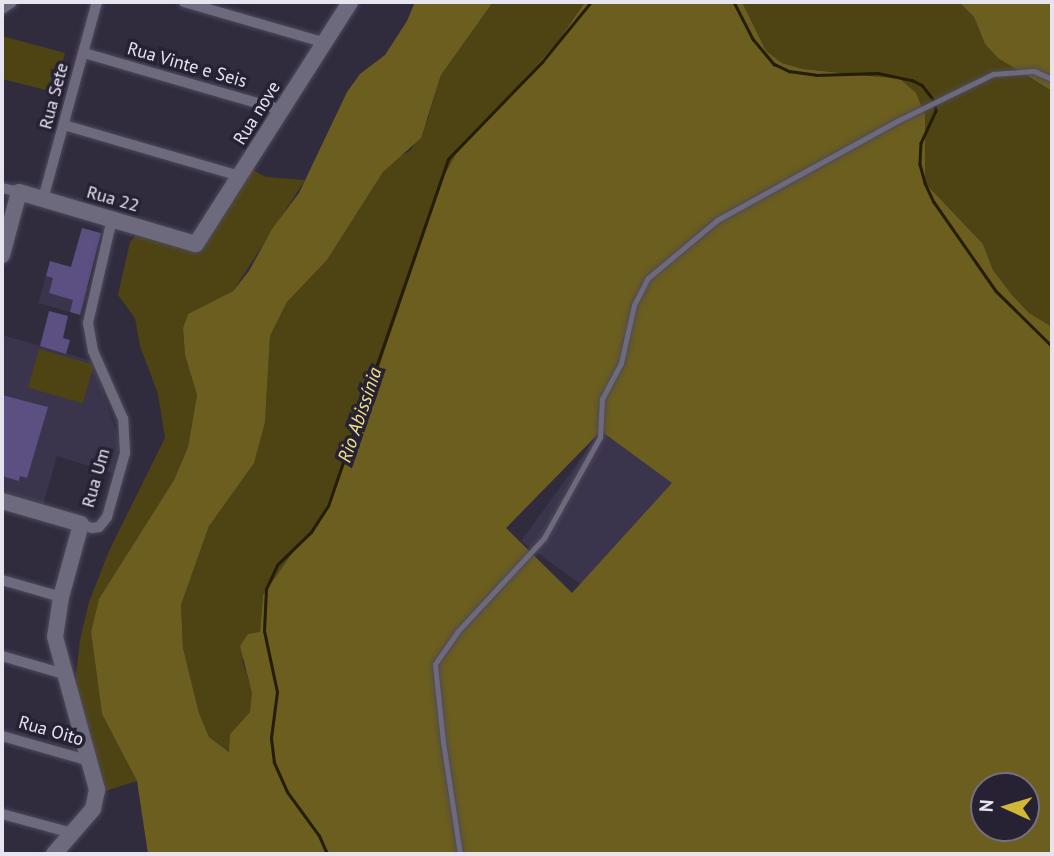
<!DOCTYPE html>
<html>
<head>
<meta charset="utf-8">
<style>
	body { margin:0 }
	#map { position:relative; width:1054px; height:856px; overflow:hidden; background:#302c3e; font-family:"PT Sans",sans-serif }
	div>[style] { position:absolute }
	.built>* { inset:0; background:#3a354c; transform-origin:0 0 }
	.green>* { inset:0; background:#4e4413; transform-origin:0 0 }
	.forest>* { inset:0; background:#6b5e1f }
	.stream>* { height:2.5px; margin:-1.25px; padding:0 1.25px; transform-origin:1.25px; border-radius:1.25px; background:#241d00 }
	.building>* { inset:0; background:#5c4f82 }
	.roads { filter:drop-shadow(0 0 2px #4e4a5a) drop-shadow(0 0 2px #4e4a5a) }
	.lane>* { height:5px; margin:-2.5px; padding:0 2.5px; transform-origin:2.5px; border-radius:2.5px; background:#6e6a7e }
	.street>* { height:10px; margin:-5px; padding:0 5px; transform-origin:5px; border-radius:5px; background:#6e6a7e }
	.secondary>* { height:16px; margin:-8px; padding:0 8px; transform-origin:8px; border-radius:8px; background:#6e6a7e }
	span { translate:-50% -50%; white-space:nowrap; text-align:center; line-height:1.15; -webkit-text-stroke:7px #262234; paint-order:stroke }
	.street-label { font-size:18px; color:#e6e4ef }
	.water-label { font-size:19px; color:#f6e288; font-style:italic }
	.frame { position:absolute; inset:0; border:4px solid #e6e4ef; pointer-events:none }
	.north { position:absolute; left:970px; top:772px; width:70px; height:70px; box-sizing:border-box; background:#262234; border:2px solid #73707f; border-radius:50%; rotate:274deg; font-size:19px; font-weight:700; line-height:28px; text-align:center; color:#e6e4ef }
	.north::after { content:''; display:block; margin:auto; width:24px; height:32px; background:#d1b736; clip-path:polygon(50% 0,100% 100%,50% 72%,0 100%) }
</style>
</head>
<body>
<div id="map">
	<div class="built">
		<div style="left:46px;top:276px;width:44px;height:28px;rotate:16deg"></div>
		<div style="clip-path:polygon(2px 335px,93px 361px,120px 444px,112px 473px,57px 456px,43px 505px,2px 492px)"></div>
		<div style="left:601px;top:431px;width:89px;height:136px;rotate:36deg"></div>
	</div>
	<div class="green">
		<div style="clip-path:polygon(493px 2px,585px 2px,557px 43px,444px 176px,353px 443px,319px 523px,293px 552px,263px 595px,260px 632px,242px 660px,253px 693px,250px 712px,230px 734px,230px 752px,209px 737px,199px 713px,183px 648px,181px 605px,209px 526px,265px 422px,270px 336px,287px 302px,327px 260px,383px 172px,392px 161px,411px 150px,428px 118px,441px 75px)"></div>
		<div style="clip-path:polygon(742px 2px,959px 2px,974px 17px,985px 44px,1021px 73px,1052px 91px,1052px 327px,1029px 313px,1012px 295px,993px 270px,983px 244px,925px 183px,925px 154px,878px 76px,803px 69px,782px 63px,766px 51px)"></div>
		<div style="clip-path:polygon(2px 36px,65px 53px,54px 92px,2px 79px)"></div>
		<div style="clip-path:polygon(252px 170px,266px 177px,305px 180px,233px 291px,188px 314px,183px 328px,185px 355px,197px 395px,188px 447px,174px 480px,99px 600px,91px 632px,102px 714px,137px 781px,102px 792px,74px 693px,80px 640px,89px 602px,109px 551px,165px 438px,158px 394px,140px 346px,135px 318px,118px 295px,130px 242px,136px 235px,198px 249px)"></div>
		<div style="left:39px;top:349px;width:57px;height:40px;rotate:16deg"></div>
	</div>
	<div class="forest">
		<div style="clip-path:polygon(evenodd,415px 2px,493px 2px,441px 75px,421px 138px,383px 172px,327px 260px,287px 302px,270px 336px,265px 422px,254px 463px,209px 526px,181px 605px,183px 648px,199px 713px,209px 737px,229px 752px,230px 734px,250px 712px,252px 693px,240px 646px,248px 634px,260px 632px,263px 595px,293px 552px,319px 523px,353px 443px,444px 176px,456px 154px,557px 43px,585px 2px,742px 2px,766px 51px,782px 63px,803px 69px,900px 79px,916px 93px,925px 115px,925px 183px,983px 244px,993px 270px,1012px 295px,1029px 313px,1052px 327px,1052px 854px,148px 854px,137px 781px,102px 714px,91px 632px,99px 599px,174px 480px,188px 447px,197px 395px,185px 355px,183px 328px,188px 314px,233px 291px,249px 271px,272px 229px,299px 193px,347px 92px,360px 74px,385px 55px,407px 21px,415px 2px,601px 431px,672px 483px,572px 593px,506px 528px,601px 431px,415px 2px,984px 786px,1026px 786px,1026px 828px,984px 828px,984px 786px)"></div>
		<div style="clip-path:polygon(959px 2px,1052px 2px,1052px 91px,998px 58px,985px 44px,974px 17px)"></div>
	</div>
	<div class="stream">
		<div style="left:734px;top:2px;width:42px;rotate:62.8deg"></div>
		<div style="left:753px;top:39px;width:33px;rotate:50deg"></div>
		<div style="left:774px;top:64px;width:17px;rotate:25deg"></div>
		<div style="left:789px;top:71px;width:27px;rotate:8deg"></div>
		<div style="left:816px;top:75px;width:62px;rotate:-1.8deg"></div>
		<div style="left:878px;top:73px;width:35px;rotate:12deg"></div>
		<div style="left:912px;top:80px;width:11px;rotate:27deg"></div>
		<div style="left:922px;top:85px;width:18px;rotate:52deg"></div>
		<div style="left:935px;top:104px;width:7px;rotate:82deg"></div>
		<div style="left:936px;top:111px;width:35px;rotate:115deg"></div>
		<div style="left:921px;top:143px;width:21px;rotate:93deg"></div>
		<div style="left:920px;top:164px;width:20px;rotate:75deg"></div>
		<div style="left:925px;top:183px;width:21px;rotate:65deg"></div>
		<div style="left:934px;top:202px;width:108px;rotate:55.1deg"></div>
		<div style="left:996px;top:291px;width:78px;rotate:44.5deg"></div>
		<div style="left:327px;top:854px;width:20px;rotate:-114deg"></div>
		<div style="left:319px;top:836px;width:54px;rotate:-126deg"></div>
		<div style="left:287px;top:792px;width:32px;rotate:-114deg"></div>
		<div style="left:274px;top:763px;width:25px;rotate:-97deg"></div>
		<div style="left:271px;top:738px;width:46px;rotate:-82.6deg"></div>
		<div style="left:277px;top:692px;width:62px;rotate:-102deg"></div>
		<div style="left:264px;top:631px;width:42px;rotate:-87.3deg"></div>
		<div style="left:266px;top:589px;width:26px;rotate:-65deg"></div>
		<div style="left:277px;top:565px;width:47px;rotate:-44.1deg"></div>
		<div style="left:311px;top:532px;width:31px;rotate:-57deg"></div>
		<div style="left:328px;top:506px;width:367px;rotate:-70.9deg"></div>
		<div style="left:448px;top:159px;width:135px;rotate:-45.9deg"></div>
		<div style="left:542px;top:62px;width:77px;rotate:-50.8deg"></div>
	</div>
	<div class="building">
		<div style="clip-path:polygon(82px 228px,101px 233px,80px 315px,70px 312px,73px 300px,49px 293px,53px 278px,46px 276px,50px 261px,71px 267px)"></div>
		<div style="clip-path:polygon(49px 311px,68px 316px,63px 338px,70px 340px,66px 354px,40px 346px)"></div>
		<div style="clip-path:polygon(2px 395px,48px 407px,27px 478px,20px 476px,19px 481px,2px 476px)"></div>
	</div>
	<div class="roads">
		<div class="lane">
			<div style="left:460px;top:854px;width:113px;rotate:-98.6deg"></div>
			<div style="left:443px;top:742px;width:78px;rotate:-95.9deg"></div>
			<div style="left:435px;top:664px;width:39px;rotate:-55deg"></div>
			<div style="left:457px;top:632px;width:128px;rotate:-47.2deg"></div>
			<div style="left:544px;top:538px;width:115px;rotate:-61deg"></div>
			<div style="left:600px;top:437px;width:38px;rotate:-87deg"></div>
			<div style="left:602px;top:399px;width:41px;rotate:-62.2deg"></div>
			<div style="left:621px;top:363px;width:59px;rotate:-77.4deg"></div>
			<div style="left:634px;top:305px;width:30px;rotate:-63deg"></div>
			<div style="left:648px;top:278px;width:90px;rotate:-40deg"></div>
			<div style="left:717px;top:220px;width:205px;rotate:-28.8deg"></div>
			<div style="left:897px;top:121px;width:107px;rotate:-26.1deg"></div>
			<div style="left:993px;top:74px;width:41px;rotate:-4.2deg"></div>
			<div style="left:1034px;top:71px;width:20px;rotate:24deg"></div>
		</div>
		<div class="street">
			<div style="left:184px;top:2px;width:145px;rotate:16.1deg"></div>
			<div style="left:2px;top:9px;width:12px;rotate:-35deg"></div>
			<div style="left:84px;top:53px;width:205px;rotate:16.1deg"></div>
			<div style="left:64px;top:125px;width:182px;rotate:16.2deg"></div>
			<div style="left:2px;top:188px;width:17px;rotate:13deg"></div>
			<div style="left:43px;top:199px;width:204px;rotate:-74.7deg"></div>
			<div style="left:81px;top:524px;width:12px;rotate:20deg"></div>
			<div style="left:92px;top:528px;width:7px;rotate:-8deg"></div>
			<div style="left:99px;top:527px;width:13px;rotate:-51deg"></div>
			<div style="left:107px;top:517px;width:66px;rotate:-74.3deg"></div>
			<div style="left:125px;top:453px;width:34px;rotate:-93deg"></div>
			<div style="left:123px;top:419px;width:74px;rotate:-113.8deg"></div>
			<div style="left:93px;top:351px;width:28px;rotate:-100deg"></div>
			<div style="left:88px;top:323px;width:107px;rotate:-77deg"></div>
			<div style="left:2px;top:580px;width:61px;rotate:16.1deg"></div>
			<div style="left:2px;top:656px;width:65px;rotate:16.2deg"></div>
			<div style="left:2px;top:736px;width:91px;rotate:15.9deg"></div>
			<div style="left:2px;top:814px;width:73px;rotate:15.2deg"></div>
		</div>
		<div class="secondary">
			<div style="left:2px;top:255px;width:65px;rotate:-74.9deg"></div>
			<div style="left:19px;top:192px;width:184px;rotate:16.4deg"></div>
			<div style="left:196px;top:244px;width:287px;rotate:-57.5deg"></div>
			<div style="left:2px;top:501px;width:82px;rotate:16.2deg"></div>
			<div style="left:81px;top:524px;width:76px;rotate:105.3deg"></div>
			<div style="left:61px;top:597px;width:40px;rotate:98.5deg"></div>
			<div style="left:55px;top:637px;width:159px;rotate:74.6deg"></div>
			<div style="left:97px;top:790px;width:19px;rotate:102deg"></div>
			<div style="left:93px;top:809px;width:60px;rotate:130.9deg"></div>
		</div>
	</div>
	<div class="street-label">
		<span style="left:187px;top:65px;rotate:16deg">Rua Vinte e Seis</span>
		<span style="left:54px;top:96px;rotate:-75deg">Rua Sete</span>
		<span style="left:257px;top:113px;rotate:-58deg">Rua nove</span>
		<span style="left:113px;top:199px;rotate:16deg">Rua 22</span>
		<span style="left:96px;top:478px;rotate:-74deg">Rua Um</span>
		<span style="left:51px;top:731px;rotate:16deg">Rua Oito</span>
	</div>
	<div class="water-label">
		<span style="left:360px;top:415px;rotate:-71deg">Rio Abissínia</span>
	</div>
	<div class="frame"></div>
	<div class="north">N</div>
</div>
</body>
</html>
